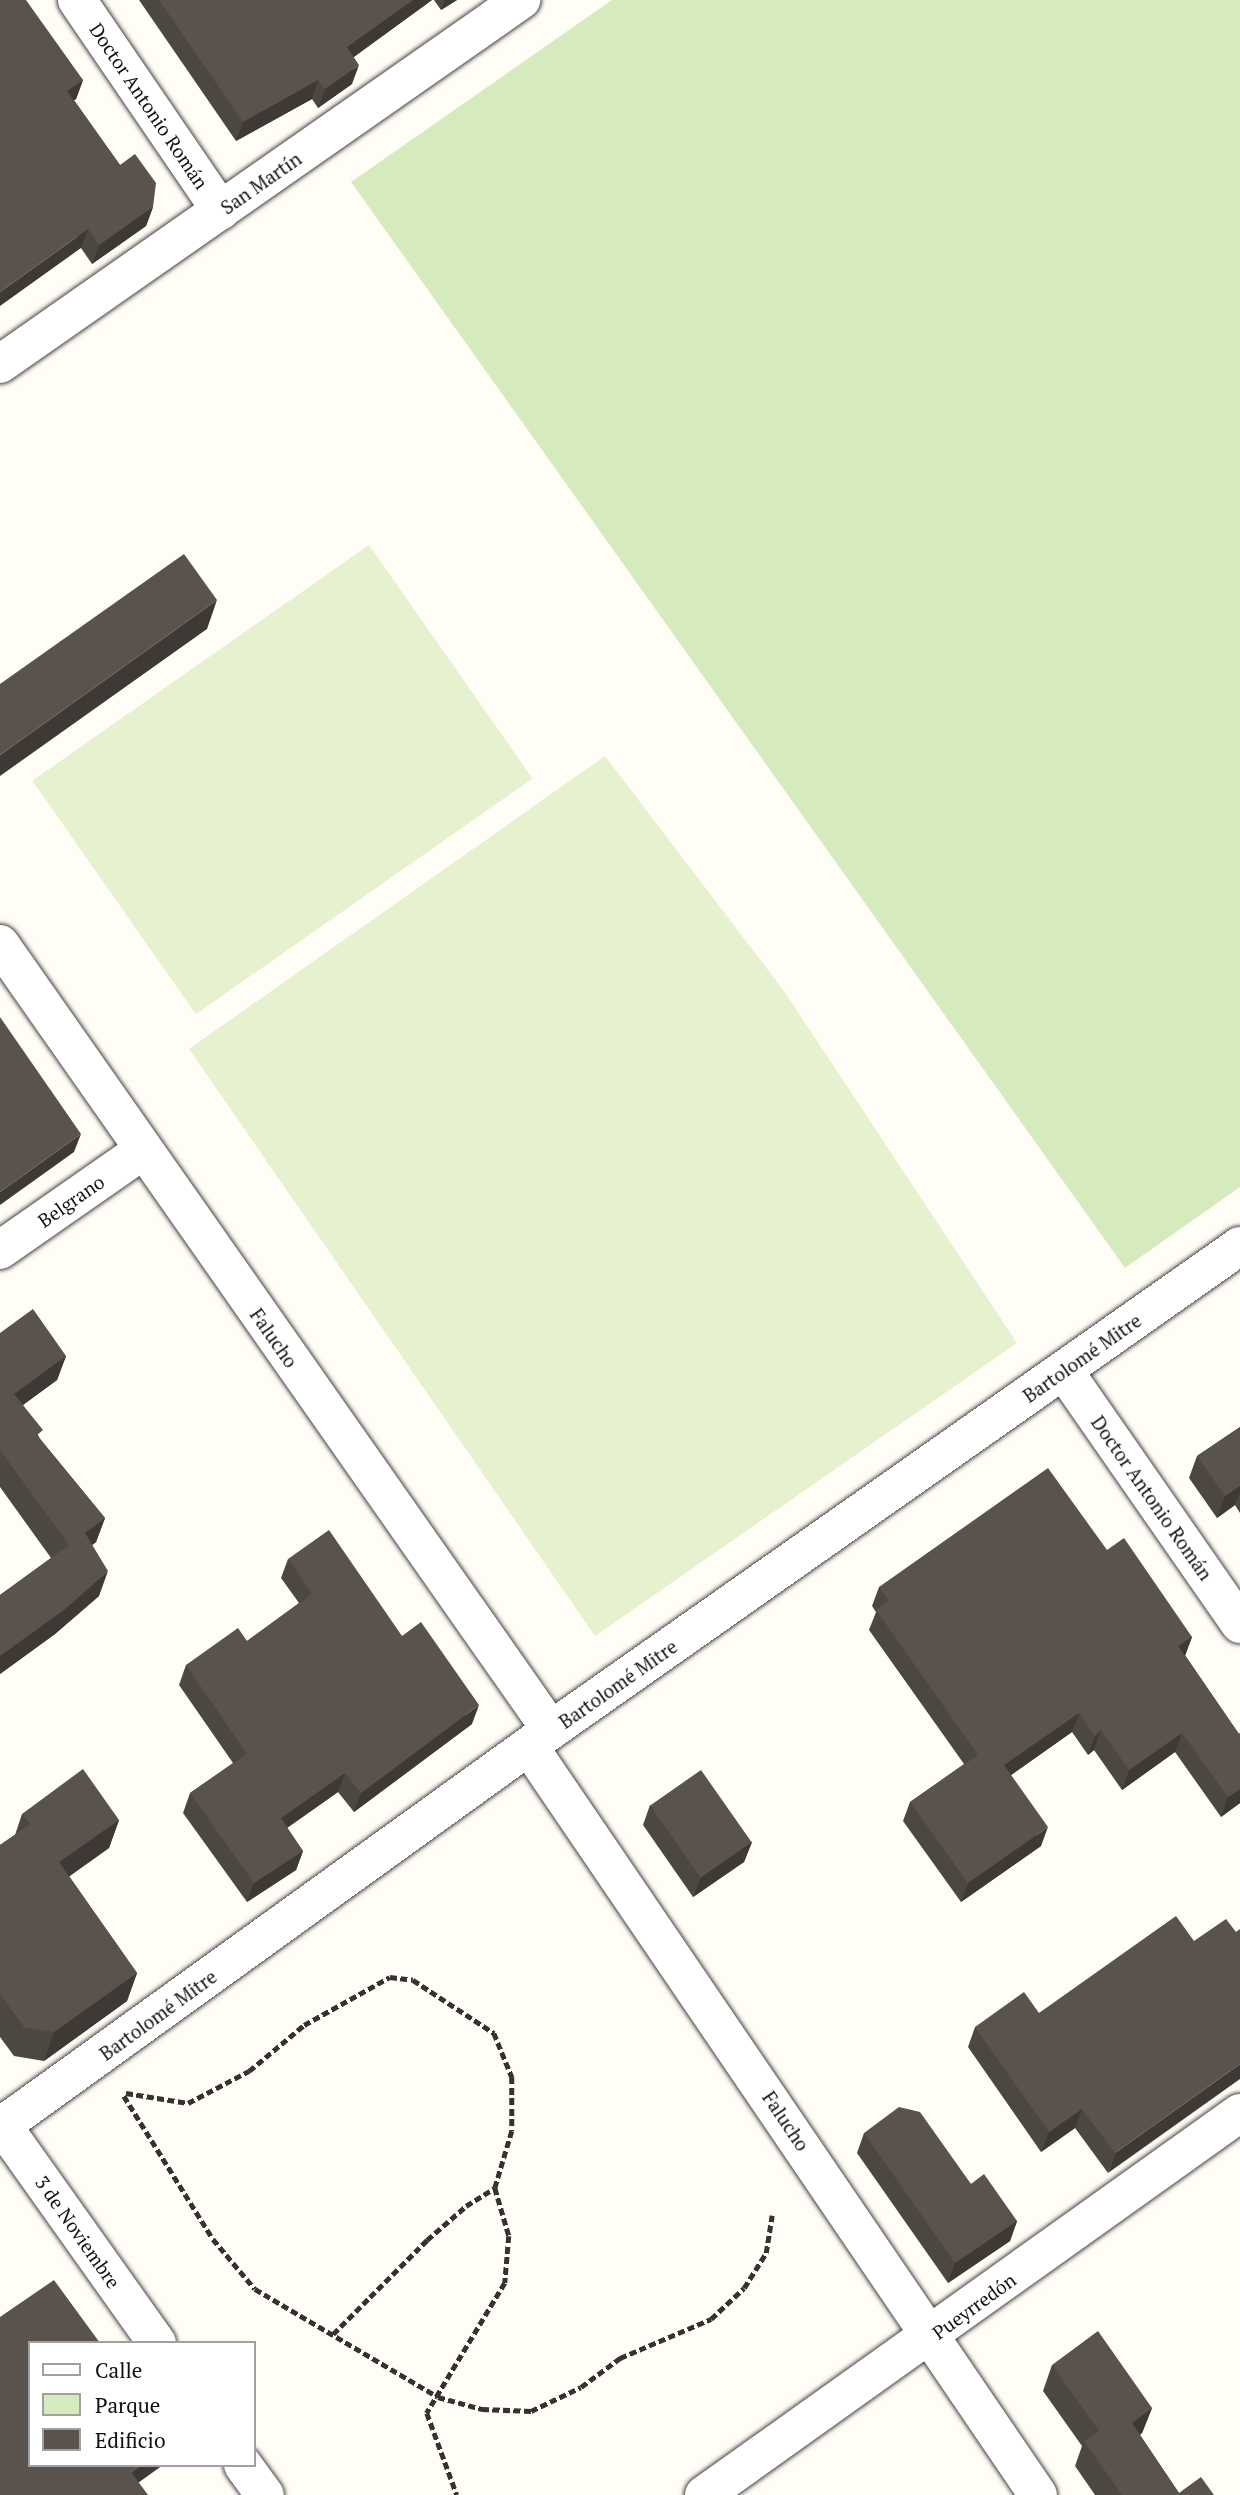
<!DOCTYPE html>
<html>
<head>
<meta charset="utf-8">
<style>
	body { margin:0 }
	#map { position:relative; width:1240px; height:2495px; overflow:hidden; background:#fffdf5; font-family:"PT Serif",serif }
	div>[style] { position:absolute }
	.green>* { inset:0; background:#d5ebbd }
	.pitch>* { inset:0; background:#e6f2cf; transform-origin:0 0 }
	.path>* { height:4.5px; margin-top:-2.25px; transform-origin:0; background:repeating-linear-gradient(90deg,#333 0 7px,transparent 0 10.5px) }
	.roads { filter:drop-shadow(0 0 2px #444) drop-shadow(0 0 2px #444) }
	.street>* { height:38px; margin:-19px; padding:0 19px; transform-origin:19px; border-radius:19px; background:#fff }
	.wall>* { inset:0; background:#4d4742 }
	.shaded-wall>* { inset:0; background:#3f3936 }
	.building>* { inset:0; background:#5a524d; transform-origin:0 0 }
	span { translate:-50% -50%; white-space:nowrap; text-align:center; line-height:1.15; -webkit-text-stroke:7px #fff; paint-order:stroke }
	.street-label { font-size:19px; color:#111 }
	.legend { position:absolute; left:28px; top:2341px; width:228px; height:126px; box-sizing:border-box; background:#fff; border:2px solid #a0a0a0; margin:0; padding:9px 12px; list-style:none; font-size:21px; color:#111 }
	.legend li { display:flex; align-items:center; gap:14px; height:35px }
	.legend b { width:35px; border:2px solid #a0a0a0 }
</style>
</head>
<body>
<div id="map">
	<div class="green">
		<div style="clip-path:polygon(612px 0,1240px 0,1240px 1187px,1125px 1268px,351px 182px)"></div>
	</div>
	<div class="pitch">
		<div style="left:369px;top:545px;width:285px;height:411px;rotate:55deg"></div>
		<div style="clip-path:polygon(605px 756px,784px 991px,1017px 1343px,595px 1636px,189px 1049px)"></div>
	</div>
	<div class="path">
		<div style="left:126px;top:2093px;width:63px;rotate:9.2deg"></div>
		<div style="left:188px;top:2103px;width:69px;rotate:-27.7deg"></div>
		<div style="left:249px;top:2071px;width:72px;rotate:-39.9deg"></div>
		<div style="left:304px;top:2025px;width:98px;rotate:-29.2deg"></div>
		<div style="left:390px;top:1977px;width:23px;rotate:7deg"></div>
		<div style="left:413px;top:1980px;width:97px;rotate:33.2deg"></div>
		<div style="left:494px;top:2033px;width:48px;rotate:67.8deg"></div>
		<div style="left:512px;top:2077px;width:54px;rotate:90deg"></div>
		<div style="left:512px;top:2131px;width:59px;rotate:106.6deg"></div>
		<div style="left:495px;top:2188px;width:50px;rotate:73.7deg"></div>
		<div style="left:509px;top:2236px;width:47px;rotate:94.9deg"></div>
		<div style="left:505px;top:2283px;width:152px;rotate:121deg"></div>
		<div style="left:427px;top:2413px;width:87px;rotate:69.9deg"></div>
		<div style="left:124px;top:2096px;width:168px;rotate:58.1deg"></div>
		<div style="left:213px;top:2239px;width:65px;rotate:50deg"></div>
		<div style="left:255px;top:2289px;width:212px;rotate:30.5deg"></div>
		<div style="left:438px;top:2397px;width:46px;rotate:15.3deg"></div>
		<div style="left:482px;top:2409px;width:49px;rotate:2.3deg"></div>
		<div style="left:531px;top:2411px;width:55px;rotate:-25.6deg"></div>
		<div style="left:581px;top:2387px;width:49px;rotate:-36.6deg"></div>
		<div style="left:620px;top:2358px;width:99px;rotate:-23.2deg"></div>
		<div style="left:711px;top:2319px;width:45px;rotate:-43.2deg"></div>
		<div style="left:744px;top:2288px;width:41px;rotate:-57.8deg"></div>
		<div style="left:766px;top:2253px;width:38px;rotate:-81deg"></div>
		<div style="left:333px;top:2334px;width:133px;rotate:-45deg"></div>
		<div style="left:427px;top:2240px;width:52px;rotate:-41.1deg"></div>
		<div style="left:466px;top:2206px;width:34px;rotate:-32deg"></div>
	</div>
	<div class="roads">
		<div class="street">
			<div style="left:77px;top:0;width:255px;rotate:55.7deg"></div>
			<div style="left:0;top:364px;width:636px;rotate:-34.94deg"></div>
			<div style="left:0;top:944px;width:960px;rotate:54.97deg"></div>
			<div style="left:0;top:1250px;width:173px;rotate:-34.9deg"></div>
			<div style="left:1064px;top:1371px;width:308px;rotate:55.2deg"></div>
			<div style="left:530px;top:1748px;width:903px;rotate:55.78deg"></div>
			<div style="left:0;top:2122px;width:271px;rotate:54.6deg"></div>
			<div style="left:0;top:2127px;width:679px;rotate:-35.77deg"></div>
			<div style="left:551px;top:1730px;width:842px;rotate:-35.09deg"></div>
			<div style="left:243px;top:2465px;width:37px;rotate:54deg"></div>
			<div style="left:704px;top:2495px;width:658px;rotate:-35.48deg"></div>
		</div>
	</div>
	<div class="wall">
		<div style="clip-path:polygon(0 0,83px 80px,76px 99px,74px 100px,120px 165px,153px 207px,146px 226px,92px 264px,81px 248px)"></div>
		<div style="clip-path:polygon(139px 0,432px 0,354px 57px,352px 84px,318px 108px,312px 99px,236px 141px)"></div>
		<div style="clip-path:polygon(434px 0,457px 0,441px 10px)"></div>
		<div style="clip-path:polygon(0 1333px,66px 1356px,57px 1380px,23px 1405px,40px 1439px,105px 1518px,96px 1542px,92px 1545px,99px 1596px,55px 1634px,0 1674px,0 1595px,51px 1558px,0 1487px)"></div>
		<div style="clip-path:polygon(1240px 1427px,1240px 1513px,1235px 1505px,1217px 1518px,1189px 1478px,1197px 1456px)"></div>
		<div style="clip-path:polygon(1107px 1550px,1192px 1637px,1185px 1655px,1239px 1734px,1240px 1733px,1240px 1803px,1221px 1817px,1175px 1752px,1122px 1790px,1094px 1750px,1088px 1755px,1072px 1732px,1011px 1775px,1041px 1846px,961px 1902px,903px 1821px,910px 1802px,964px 1764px,869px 1630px,876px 1612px,872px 1606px,879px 1587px)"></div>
		<div style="clip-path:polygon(288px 1559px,402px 1636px,472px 1724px,354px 1812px,338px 1792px,287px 1828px,303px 1851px,296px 1870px,247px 1902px,183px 1813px,190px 1793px,233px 1763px,179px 1685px,186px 1665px,247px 1641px,299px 1603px,281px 1578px)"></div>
		<div style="clip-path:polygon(650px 1805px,752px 1842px,744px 1862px,693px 1897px,643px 1825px)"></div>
		<div style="clip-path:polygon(22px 1814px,119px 1820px,109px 1848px,69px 1876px,137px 1973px,127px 2001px,44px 2061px,14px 2056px,0 2037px,0 1845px,15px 1835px)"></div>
		<div style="clip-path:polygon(1194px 1941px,1108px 2173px,1075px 2128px,1041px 2152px,968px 2047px,975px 2027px,1039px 2013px)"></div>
		<div style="clip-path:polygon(864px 2133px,971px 2184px,1017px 2221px,1010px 2241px,948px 2283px,857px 2153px)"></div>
		<div style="clip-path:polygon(1052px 2365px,1152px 2408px,1142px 2433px,1140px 2435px,1179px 2493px,1214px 2495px,1095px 2495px,1075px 2466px,1082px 2446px,1043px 2391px)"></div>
	</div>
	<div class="shaded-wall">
		<div style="clip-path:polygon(413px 0,432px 0,341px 66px,347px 47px)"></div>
		<div style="clip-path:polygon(445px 0,457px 0,441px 10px)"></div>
		<div style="clip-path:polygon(359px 65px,352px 84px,318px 108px,325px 89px)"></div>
		<div style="clip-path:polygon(83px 80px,76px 99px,61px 110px,67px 91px)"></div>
		<div style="clip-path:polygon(318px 80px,312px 99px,236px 141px,243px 122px)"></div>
		<div style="clip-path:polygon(153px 207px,146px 226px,92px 264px,99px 245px)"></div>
		<div style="clip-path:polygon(88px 229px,81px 248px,0 306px,0 292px)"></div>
		<div style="clip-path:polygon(217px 600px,207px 629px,0 776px,0 755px)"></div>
		<div style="clip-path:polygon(81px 1134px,74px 1152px,0 1205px,0 1192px)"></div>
		<div style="clip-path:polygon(66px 1356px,57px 1380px,5px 1418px,14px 1394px)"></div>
		<div style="clip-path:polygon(1240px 1486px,1240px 1492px,1235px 1505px,1217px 1518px,1225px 1496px)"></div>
		<div style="clip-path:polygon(105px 1518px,96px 1542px,76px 1558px,85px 1533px)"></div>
		<div style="clip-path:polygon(108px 1571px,99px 1596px,55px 1634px,0 1674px,0 1656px)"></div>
		<div style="clip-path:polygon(1192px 1637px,1185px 1656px,1178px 1646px)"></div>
		<div style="clip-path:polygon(479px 1705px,472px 1724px,354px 1812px,361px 1793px)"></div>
		<div style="clip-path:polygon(1079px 1713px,1072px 1732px,997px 1785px,1004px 1765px)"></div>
		<div style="clip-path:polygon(1101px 1730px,1094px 1750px,1088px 1755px,1095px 1736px)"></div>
		<div style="clip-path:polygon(1182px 1733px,1175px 1752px,1122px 1790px,1129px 1770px)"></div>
		<div style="clip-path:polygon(345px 1773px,338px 1792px,274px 1837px,281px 1818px)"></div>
		<div style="clip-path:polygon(1240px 1789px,1240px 1803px,1221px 1817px,1228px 1797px)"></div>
		<div style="clip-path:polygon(119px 1820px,109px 1848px,49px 1891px,59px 1862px)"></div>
		<div style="clip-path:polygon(1048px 1827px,1041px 1846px,961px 1902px,968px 1883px)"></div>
		<div style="clip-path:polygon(752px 1842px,744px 1862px,693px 1897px,701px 1877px)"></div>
		<div style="clip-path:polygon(303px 1851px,296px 1870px,247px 1902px,254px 1883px)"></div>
		<div style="clip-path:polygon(137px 1973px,127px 2001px,44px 2061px,54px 2032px)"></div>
		<div style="clip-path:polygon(1240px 2064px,1240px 2079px,1108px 2173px,1115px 2153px)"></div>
		<div style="clip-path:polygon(1082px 2109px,1075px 2128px,1041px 2152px,1049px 2132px)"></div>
		<div style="clip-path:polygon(1017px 2221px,1010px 2241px,948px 2283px,955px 2263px)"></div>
		<div style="clip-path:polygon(1152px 2408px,1142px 2433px,1123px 2448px,1132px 2423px)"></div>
		<div style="clip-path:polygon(141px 2465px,163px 2465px,124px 2493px,131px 2472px)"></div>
	</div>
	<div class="building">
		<div style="clip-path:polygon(0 0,26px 0,83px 80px,67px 91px,120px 165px,135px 154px,156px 183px,153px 207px,99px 245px,88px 229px,0 292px)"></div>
		<div style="clip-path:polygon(159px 0,413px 0,347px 47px,359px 65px,325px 89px,318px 80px,243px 122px)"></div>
		<div style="clip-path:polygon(184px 554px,217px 600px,0 755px,0 684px)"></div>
		<div style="clip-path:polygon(0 1017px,81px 1134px,0 1192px)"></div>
		<div style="clip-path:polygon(33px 1309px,66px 1356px,14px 1394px,43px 1430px,37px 1435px,105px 1518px,85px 1533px,108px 1571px,64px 1610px,0 1656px,0 1595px,69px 1545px,0 1450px,0 1333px)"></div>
		<div style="clip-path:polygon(1240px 1427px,1240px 1486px,1225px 1496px,1197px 1456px)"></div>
		<div style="clip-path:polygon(1048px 1468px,1107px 1550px,1124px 1538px,1192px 1637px,1178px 1646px,1239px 1734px,1240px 1733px,1240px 1789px,1228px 1797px,1182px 1733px,1129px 1770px,1101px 1730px,1095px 1736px,1079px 1713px,1004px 1765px,1048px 1827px,968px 1883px,910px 1802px,978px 1755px,876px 1610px,889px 1601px,879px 1587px)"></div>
		<div style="clip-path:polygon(329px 1530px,402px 1636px,421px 1622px,479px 1705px,361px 1793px,345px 1773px,281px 1818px,303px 1851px,254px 1883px,190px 1793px,247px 1754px,186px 1665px,238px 1628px,247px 1641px,312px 1594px,288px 1559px)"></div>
		<div style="clip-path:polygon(83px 1769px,119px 1820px,59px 1862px,137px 1973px,54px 2032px,24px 2027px,0 1994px,0 1845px,30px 1824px,22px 1814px)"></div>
		<div style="left:701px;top:1770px;width:88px;height:62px;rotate:55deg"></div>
		<div style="clip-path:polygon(1176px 1916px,1194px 1941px,1226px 1919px,1236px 1932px,1240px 1929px,1240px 2064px,1115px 2153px,1082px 2109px,1049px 2132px,975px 2027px,1024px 1992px,1039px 2013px)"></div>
		<div style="clip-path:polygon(899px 2107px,920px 2112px,971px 2184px,984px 2174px,1017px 2221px,955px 2263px,864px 2133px)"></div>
		<div style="clip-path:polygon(54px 2280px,100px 2343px,30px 2343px,30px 2465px,141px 2465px,131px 2472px,148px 2495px,0 2495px,0 2317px)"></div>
		<div style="clip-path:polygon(1098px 2331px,1152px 2408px,1132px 2423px,1179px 2493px,1201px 2477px,1214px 2495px,1122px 2495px,1084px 2441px,1099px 2431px,1052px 2365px)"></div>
	</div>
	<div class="street-label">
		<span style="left:149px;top:106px;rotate:56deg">Doctor Antonio Román</span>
		<span style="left:261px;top:183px;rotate:-35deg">San Martín</span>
		<span style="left:71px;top:1201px;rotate:-35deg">Belgrano</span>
		<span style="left:274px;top:1338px;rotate:55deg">Falucho</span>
		<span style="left:1082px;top:1358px;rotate:-35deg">Bartolomé Mitre</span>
		<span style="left:1152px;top:1498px;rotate:55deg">Doctor Antonio Román</span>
		<span style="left:618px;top:1684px;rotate:-35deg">Bartolomé Mitre</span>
		<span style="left:158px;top:2015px;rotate:-36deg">Bartolomé Mitre</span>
		<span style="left:786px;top:2121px;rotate:56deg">Falucho</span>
		<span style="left:78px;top:2232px;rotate:55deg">3 de Noviembre</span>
		<span style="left:974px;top:2306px;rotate:-36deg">Pueyrredón</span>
	</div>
	<ul class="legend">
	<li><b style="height:9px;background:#fff"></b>Calle</li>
	<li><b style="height:19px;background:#d5ebbd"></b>Parque</li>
	<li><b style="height:19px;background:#5a524d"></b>Edificio</li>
	</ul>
</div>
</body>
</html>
